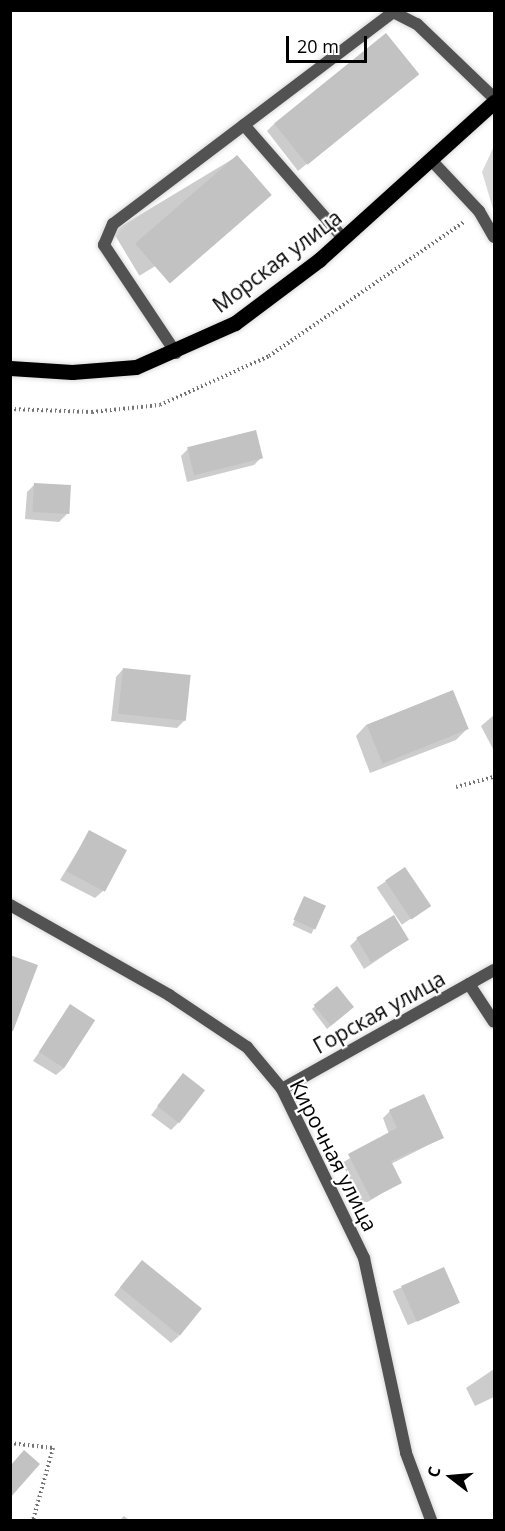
<!DOCTYPE html>
<html>
<head>
<meta charset="utf-8">
<style>
	body { margin:0 }
	#map { position:relative; width:505px; height:1531px; overflow:hidden; background:#fff; font-family:"Open Sans",sans-serif }
	div>[style] { position:absolute }
	.green>* { inset:0; background:#d9d9d9 }
	.shadow>* { inset:0; background:#0003; transform-origin:0 0 }
	.building>* { inset:0; background:#c2c2c2; transform-origin:0 0 }
	.path>* { height:4px; margin-top:-2px; transform-origin:0; background:repeating-linear-gradient(90deg,#747474 0 1.5px,transparent 0 4.5px) }
	.roads { filter:drop-shadow(0 0 2px #dbdbdb) drop-shadow(0 0 2px #dbdbdb) }
	.service>* { height:12px; margin:-6px; padding:0 6px; transform-origin:6px; border-radius:6px; background:#525252 }
	.minor>* { height:12px; margin:-6px; padding:0 6px; transform-origin:6px; border-radius:6px; background:#525252 }
	.primary>* { height:15px; margin:-7.5px; padding:0 7.5px; transform-origin:7.5px; border-radius:7.5px; background:#000 }
	span { translate:-50% -50%; white-space:nowrap; text-align:center; line-height:1.15; -webkit-text-stroke:4.5px #fff; paint-order:stroke }
	.street-label { font-size:21px; color:#000 }
	.frame { position:absolute; inset:0; border:12px solid #000; pointer-events:none }
	.north { position:absolute; left:421px; top:1447px; width:60px; height:60px; -webkit-text-stroke:4px #fff; paint-order:stroke; rotate:286deg; font-size:16px; font-weight:700; line-height:24px; text-align:center; color:#000 }
	.north::after { content:''; display:block; margin:auto; width:21px; height:27px; background:#000; clip-path:polygon(50% 0,100% 100%,50% 72%,0 100%) }
	.scale { position:absolute; left:286px; top:36px; width:81px; height:27px; box-sizing:border-box; border:3px solid #000; border-top:0; padding-left:8px; font-size:18px; line-height:21px; white-space:nowrap; color:#000; -webkit-text-stroke:4px #fff; paint-order:stroke }
</style>
</head>
<body>
<div id="map">
	<div class="green">
		<div style="clip-path:polygon(494px 146px,494px 212px,482px 172px)"></div>
	</div>
	<div class="shadow">
		<div style="clip-path:polygon(409px 81px,298px 171px,267px 131px,274px 124px)"></div>
		<div style="left:236px;top:157px;width:52px;height:144px;rotate:59deg"></div>
		<div style="clip-path:polygon(188px 449px,262px 457px,254px 465px,187px 482px,181px 456px)"></div>
		<div style="clip-path:polygon(35px 484px,67px 514px,59px 522px,25px 519px,27px 492px)"></div>
		<div style="clip-path:polygon(123px 669px,185px 720px,177px 728px,111px 721px,116px 677px)"></div>
		<div style="clip-path:polygon(452px 692px,467px 729px,456px 740px,370px 773px,356px 736px,366px 725px)"></div>
		<div style="clip-path:polygon(494px 715px,494px 751px,481px 726px)"></div>
		<div style="clip-path:polygon(89px 832px,103px 891px,95px 898px,60px 880px)"></div>
		<div style="left:404px;top:869px;width:45px;height:33px;rotate:56deg"></div>
		<div style="left:305px;top:898px;width:21px;height:30px;rotate:25deg"></div>
		<div style="clip-path:polygon(357px 939px,407px 940px,364px 969px,350px 946px)"></div>
		<div style="clip-path:polygon(71px 1006px,64px 1068px,56px 1075px,33px 1061px)"></div>
		<div style="clip-path:polygon(315px 1006px,349px 1011px,327px 1029px,312px 1009px)"></div>
		<div style="clip-path:polygon(183px 1075px,178px 1123px,171px 1130px,151px 1115px)"></div>
		<div style="clip-path:polygon(390px 1111px,442px 1138px,391px 1164px,400px 1182px,363px 1205px,342px 1163px,389px 1134px,383px 1118px)"></div>
		<div style="clip-path:polygon(135px 1269px,179px 1336px,171px 1343px,114px 1295px)"></div>
		<div style="left:443px;top:1269px;width:37px;height:55px;rotate:66deg"></div>
		<div style="clip-path:polygon(494px 1369px,494px 1397px,475px 1406px,466px 1388px)"></div>
		<div style="clip-path:polygon(124px 1516px,129px 1520px,120px 1520px)"></div>
	</div>
	<div class="building">
		<div style="left:386px;top:33px;width:53px;height:144px;rotate:51deg"></div>
		<div style="left:237px;top:155px;width:53px;height:135px;rotate:49deg"></div>
		<div style="left:256px;top:430px;width:29px;height:71px;rotate:76deg"></div>
		<div style="left:34px;top:483px;width:37px;height:29px;rotate:3deg"></div>
		<div style="left:123px;top:668px;width:68px;height:46px;rotate:6deg"></div>
		<div style="left:453px;top:690px;width:42px;height:93px;rotate:68deg"></div>
		<div style="left:89px;top:830px;width:43px;height:47px;rotate:28deg"></div>
		<div style="left:405px;top:867px;width:47px;height:24px;rotate:56deg"></div>
		<div style="left:304px;top:896px;width:24px;height:26px;rotate:24deg"></div>
		<div style="left:394px;top:915px;width:29px;height:44px;rotate:59deg"></div>
		<div style="clip-path:polygon(10px 955px,38px 965px,13px 1031px,10px 1031px)"></div>
		<div style="left:337px;top:986px;width:27px;height:30px;rotate:51deg"></div>
		<div style="left:70px;top:1004px;width:30px;height:57px;rotate:33deg"></div>
		<div style="left:183px;top:1073px;width:28px;height:42px;rotate:38deg"></div>
		<div style="clip-path:polygon(424px 1094px,444px 1138px,391px 1161px,402px 1183px,371px 1199px,348px 1154px,397px 1128px,389px 1110px)"></div>
		<div style="left:142px;top:1260px;width:77px;height:35px;rotate:39deg"></div>
		<div style="left:444px;top:1267px;width:39px;height:47px;rotate:66deg"></div>
		<div style="clip-path:polygon(24px 1450px,40px 1464px,10px 1498px,10px 1466px)"></div>
	</div>
	<div class="path">
		<div style="left:10px;top:409px;width:82px;rotate:2.1deg"></div>
		<div style="left:92px;top:412px;width:68px;rotate:-5.9deg"></div>
		<div style="left:160px;top:405px;width:120px;rotate:-24.2deg"></div>
		<div style="left:269px;top:356px;width:237px;rotate:-34.5deg"></div>
		<div style="left:456px;top:787px;width:39px;rotate:-15deg"></div>
		<div style="left:10px;top:1443px;width:43px;rotate:6.6deg"></div>
		<div style="left:53px;top:1448px;width:75px;rotate:105.5deg"></div>
	</div>
	<div class="roads">
		<div class="service">
			<div style="left:244px;top:125px;width:150px;rotate:48.8deg"></div>
			<div style="left:176px;top:353px;width:130px;rotate:-123.7deg"></div>
			<div style="left:104px;top:245px;width:23px;rotate:-67deg"></div>
			<div style="left:113px;top:224px;width:351px;rotate:-37.1deg"></div>
			<div style="left:393px;top:12px;width:27px;rotate:27deg"></div>
			<div style="left:417px;top:24px;width:107px;rotate:43.9deg"></div>
		</div>
		<div class="minor">
			<div style="left:432px;top:161px;width:69px;rotate:46.8deg"></div>
			<div style="left:479px;top:211px;width:30px;rotate:60deg"></div>
			<div style="left:10px;top:905px;width:183px;rotate:29.5deg"></div>
			<div style="left:169px;top:995px;width:94px;rotate:33.7deg"></div>
			<div style="left:247px;top:1047px;width:55px;rotate:50.2deg"></div>
			<div style="left:282px;top:1089px;width:188px;rotate:64.1deg"></div>
			<div style="left:364px;top:1258px;width:199px;rotate:77.8deg"></div>
			<div style="left:406px;top:1453px;width:72px;rotate:69.5deg"></div>
			<div style="left:469px;top:984px;width:45px;rotate:56.7deg"></div>
			<div style="left:282px;top:1089px;width:243px;rotate:-29.3deg"></div>
		</div>
		<div class="primary">
			<div style="left:10px;top:368px;width:62px;rotate:3.7deg"></div>
			<div style="left:72px;top:372px;width:64px;rotate:-4.5deg"></div>
			<div style="left:136px;top:367px;width:108px;rotate:-24deg"></div>
			<div style="left:235px;top:323px;width:105px;rotate:-36.9deg"></div>
			<div style="left:319px;top:260px;width:236px;rotate:-42.1deg"></div>
		</div>
	</div>
	<div class="street-label">
		<span style="left:277px;top:261px;rotate:-37deg">Морская улица</span>
		<span style="left:379px;top:1012px;rotate:-29deg">Горская улица</span>
		<span style="left:334px;top:1155px;rotate:63deg">Кирочная улица</span>
	</div>
	<div class="frame"></div>
	<div class="north">С</div>
	<div class="scale">20 m</div>
</div>
</body>
</html>
